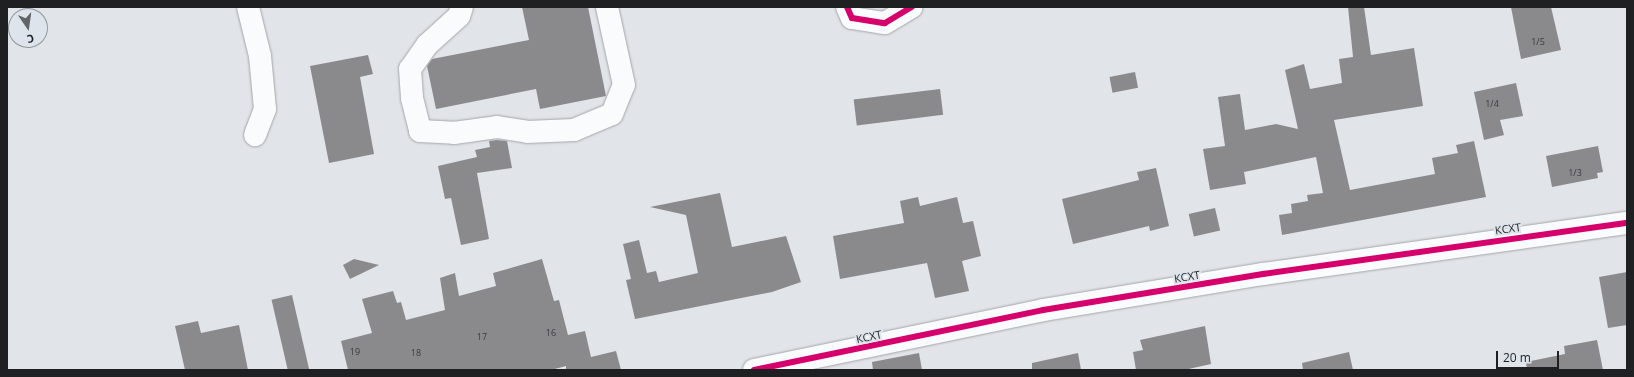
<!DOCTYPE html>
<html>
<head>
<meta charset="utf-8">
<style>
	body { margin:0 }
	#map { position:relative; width:1634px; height:377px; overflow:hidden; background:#e1e4e8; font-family:"Open Sans",sans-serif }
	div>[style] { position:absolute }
	.building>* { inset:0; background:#8a8a8d; transform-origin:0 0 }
	.roads { filter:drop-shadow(0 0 1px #a4a6a9) drop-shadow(0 0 1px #a4a6a9) }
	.minor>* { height:22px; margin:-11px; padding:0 11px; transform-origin:11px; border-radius:11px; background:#fafbfc }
	.cycleway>* { height:6px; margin:-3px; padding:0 3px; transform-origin:3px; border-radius:3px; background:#d6006c }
	span { translate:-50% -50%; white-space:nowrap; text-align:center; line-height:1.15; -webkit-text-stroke:4px #dee4eb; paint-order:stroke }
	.number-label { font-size:9px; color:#393a3d }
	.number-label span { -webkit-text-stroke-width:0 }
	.street-label { font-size:11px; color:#1e2022 }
	.frame { position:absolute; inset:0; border:8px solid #1e2022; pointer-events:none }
	.north { position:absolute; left:8px; top:8px; width:40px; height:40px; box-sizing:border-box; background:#dee4eb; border:1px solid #91969b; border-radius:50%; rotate:167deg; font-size:11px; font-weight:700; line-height:16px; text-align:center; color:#1e2022 }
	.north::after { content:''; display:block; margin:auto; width:14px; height:18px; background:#626567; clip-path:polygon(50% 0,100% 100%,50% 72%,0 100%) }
	.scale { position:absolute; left:1496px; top:351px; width:63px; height:18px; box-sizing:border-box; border:2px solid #1e2022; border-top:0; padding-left:5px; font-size:12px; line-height:14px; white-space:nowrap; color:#1e2022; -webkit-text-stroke:3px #dee4eb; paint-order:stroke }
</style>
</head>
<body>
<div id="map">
	<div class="building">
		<div style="clip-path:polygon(522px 7px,588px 7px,606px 96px,540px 109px,536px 89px,436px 109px,427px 66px,432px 59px,529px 40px)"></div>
		<div style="clip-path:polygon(1348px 7px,1364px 7px,1371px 55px,1414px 48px,1423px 106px,1334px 120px,1350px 190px,1435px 174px,1432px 158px,1458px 153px,1456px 145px,1474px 141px,1486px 197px,1282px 235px,1279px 215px,1292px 213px,1291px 204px,1308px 201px,1307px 195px,1323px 193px,1316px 157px,1244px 172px,1246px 184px,1210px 190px,1203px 149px,1225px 146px,1218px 97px,1240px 94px,1245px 130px,1276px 124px,1298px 129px,1285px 70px,1304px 64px,1310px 89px,1342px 83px,1339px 59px,1353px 57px)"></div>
		<div style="clip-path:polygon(1511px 7px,1551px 7px,1561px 50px,1521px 59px)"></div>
		<div style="clip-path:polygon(368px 55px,373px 74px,360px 77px,374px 154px,329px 163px,310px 66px)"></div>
		<div style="left:1135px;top:72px;width:16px;height:26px;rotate:79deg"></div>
		<div style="clip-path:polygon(1516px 83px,1523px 116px,1500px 120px,1504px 135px,1484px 140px,1474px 92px)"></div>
		<div style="left:940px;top:89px;width:26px;height:87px;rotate:83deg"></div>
		<div style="clip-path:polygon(497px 140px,507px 141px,512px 168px,477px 173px,489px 239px,461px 245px,451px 198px,445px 199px,438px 166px,477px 157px,475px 150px,490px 147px,489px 141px)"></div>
		<div style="clip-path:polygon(1598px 146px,1603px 172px,1597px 173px,1598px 178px,1552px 187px,1546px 156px)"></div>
		<div style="clip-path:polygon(1156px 168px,1169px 226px,1150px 231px,1149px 226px,1073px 244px,1062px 199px,1139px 180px,1137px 172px)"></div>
		<div style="clip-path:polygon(720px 193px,732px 247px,786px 236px,801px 282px,772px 292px,635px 319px,626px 280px,631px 279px,623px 244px,639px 240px,647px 273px,656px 271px,659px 282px,698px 273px,686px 215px,650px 207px)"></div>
		<div style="clip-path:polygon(918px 197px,920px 206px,957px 197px,963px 223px,973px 221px,981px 256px,962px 261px,969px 291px,935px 298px,927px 263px,840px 279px,833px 236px,904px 223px,900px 201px)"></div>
		<div style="left:1215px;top:208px;width:23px;height:27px;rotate:77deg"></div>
		<div style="clip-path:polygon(354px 259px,379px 265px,350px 279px,343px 265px)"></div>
		<div style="clip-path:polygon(542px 259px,554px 301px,559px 300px,568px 335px,585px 331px,591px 357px,616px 351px,621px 370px,566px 370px,566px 366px,551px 370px,348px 370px,341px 341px,372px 333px,362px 299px,393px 291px,397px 303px,401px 302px,406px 320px,445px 310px,440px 278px,455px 273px,459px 296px,496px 286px,493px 273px)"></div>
		<div style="clip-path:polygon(1627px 272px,1627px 325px,1608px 328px,1599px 277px)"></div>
		<div style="left:292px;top:295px;width:77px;height:21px;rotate:77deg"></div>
		<div style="clip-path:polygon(198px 321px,201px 333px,239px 325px,248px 370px,185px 370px,175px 326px)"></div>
		<div style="clip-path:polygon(1205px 326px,1211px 364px,1184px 370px,1136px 370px,1133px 352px,1143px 350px,1140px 340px)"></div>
		<div style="clip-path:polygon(1597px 340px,1603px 370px,1527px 370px,1526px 362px,1565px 354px,1564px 346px)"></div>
		<div style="clip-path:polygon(1349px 352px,1353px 370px,1303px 370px,1302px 363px)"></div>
		<div style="clip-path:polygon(919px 353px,922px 370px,873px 370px,872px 362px)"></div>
		<div style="clip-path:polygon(1078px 353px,1081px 370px,1032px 370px,1032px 363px)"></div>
	</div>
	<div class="roads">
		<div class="minor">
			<div style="left:248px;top:7px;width:50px;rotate:76.2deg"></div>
			<div style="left:260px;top:56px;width:53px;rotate:84.6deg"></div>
			<div style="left:265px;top:109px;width:28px;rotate:111deg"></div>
			<div style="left:462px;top:7px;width:9px;rotate:108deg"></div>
			<div style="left:459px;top:16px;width:43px;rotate:137.8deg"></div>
			<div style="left:427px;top:45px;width:29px;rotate:125deg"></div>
			<div style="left:410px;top:69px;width:29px;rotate:86deg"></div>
			<div style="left:412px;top:98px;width:34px;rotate:76deg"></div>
			<div style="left:420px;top:131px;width:34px;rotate:3deg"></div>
			<div style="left:454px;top:133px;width:43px;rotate:-7.9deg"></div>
			<div style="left:497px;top:127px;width:30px;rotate:9deg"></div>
			<div style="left:527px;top:132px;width:47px;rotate:-2.4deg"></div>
			<div style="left:574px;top:130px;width:41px;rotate:-22.8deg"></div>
			<div style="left:612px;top:114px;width:31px;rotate:-68deg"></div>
			<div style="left:624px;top:85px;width:80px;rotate:-102.3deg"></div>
			<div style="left:847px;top:7px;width:12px;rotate:66deg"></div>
			<div style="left:852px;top:18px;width:33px;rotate:9deg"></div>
			<div style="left:885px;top:23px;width:31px;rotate:-31deg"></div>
			<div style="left:754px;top:370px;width:295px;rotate:-11.7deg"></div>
			<div style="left:1043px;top:310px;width:223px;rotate:-9.3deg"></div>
			<div style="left:1263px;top:274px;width:368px;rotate:-8deg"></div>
		</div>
	</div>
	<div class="cycleway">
		<div style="left:847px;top:7px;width:12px;rotate:66deg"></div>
		<div style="left:852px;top:18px;width:33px;rotate:9deg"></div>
		<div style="left:885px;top:23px;width:31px;rotate:-31deg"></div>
		<div style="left:754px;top:370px;width:295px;rotate:-11.7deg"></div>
		<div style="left:1043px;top:310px;width:223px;rotate:-9.3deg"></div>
		<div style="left:1263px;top:274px;width:368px;rotate:-8deg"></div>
	</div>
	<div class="number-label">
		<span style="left:1538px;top:42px">1/5</span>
		<span style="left:1492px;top:104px">1/4</span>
		<span style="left:1575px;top:173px">1/3</span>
		<span style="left:551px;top:333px">16</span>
		<span style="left:482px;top:337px">17</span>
		<span style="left:355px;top:352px">19</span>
		<span style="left:416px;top:353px">18</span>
	</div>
	<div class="street-label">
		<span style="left:1508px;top:229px;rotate:-8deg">КСХТ</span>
		<span style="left:1187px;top:277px;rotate:-9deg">КСХТ</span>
		<span style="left:869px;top:337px;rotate:-12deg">КСХТ</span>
	</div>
	<div class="frame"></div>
	<div class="north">С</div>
	<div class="scale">20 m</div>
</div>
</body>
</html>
